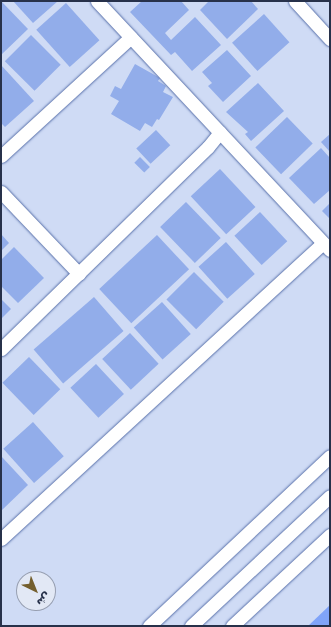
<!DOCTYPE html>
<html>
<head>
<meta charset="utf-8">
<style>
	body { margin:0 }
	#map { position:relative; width:331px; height:627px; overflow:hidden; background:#cfdbf5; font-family:"DejaVu Sans","Noto Naskh Arabic",sans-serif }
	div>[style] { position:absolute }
	.water>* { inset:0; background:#80a4f9 }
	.building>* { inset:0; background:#92adea; transform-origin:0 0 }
	.roads { filter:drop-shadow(0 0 1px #5870aa) drop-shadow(0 0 1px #5870aa) }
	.minor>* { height:13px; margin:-6.5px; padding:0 6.5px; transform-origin:6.5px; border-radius:6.5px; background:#fff }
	span { translate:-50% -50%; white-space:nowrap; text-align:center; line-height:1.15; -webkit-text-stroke:3px #e2e8f5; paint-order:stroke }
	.frame { position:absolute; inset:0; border:2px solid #27314a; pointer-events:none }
	.north { position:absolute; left:16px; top:571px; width:40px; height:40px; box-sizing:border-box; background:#e2e8f5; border:1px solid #979fb1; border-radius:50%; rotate:137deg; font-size:11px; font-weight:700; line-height:16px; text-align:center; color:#27314a }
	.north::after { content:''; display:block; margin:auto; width:14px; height:18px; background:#745f2e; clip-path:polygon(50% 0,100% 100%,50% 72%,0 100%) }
</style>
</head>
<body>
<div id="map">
	<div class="water">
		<div style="clip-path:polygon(330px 605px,330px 626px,308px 626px)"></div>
	</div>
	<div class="building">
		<div style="clip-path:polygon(1px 1px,28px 29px,1px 55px)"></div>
		<div style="clip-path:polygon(13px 1px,58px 1px,33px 23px)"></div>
		<div style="clip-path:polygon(142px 1px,181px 1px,189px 10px,165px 33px,171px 40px,195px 17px,221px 45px,192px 71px,175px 52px,171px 55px,130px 12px)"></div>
		<div style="clip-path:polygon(209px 1px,251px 1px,258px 9px,227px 39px,200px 10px)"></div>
		<div style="left:66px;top:3px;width:50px;height:40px;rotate:48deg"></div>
		<div style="left:264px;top:14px;width:38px;height:43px;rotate:48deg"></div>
		<div style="left:31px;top:35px;width:42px;height:37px;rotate:45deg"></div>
		<div style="clip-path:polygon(227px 50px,251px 76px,223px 102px,208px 86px,212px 83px,202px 72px)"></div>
		<div style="clip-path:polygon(135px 64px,160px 78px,158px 81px,166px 86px,163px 92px,173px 97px,159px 120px,157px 119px,152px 127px,145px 123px,140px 131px,111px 114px,119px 101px,110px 96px,115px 86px,121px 89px)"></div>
		<div style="clip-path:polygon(1px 65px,34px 101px,5px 127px,1px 123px)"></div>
		<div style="clip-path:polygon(258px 83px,284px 111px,251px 141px,245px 134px,248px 132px,226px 112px)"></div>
		<div style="left:287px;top:117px;width:37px;height:44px;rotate:46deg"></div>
		<div style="left:156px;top:130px;width:21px;height:27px;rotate:47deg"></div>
		<div style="clip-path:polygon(330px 134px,330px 152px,321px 142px)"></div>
		<div style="clip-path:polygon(321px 148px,330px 158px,330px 190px,314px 204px,289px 178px)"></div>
		<div style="left:140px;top:157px;width:14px;height:8px;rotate:45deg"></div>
		<div style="left:220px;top:169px;width:52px;height:40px;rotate:47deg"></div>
		<div style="left:186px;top:202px;width:50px;height:36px;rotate:46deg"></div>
		<div style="clip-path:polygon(330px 203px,330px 219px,322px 211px)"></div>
		<div style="left:260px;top:212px;width:40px;height:35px;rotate:47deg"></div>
		<div style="clip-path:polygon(1px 234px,9px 243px,1px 251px)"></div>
		<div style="left:157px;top:235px;width:47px;height:79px;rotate:47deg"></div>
		<div style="left:226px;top:242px;width:43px;height:37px;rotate:48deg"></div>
		<div style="clip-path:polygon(14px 247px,44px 278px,18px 303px,1px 286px,1px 260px)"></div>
		<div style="left:194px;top:272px;width:42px;height:39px;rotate:45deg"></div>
		<div style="left:94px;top:297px;width:45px;height:80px;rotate:49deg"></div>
		<div style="clip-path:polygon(1px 299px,11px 309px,1px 319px)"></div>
		<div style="left:162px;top:302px;width:43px;height:38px;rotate:48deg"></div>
		<div style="left:130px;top:333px;width:42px;height:38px;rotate:47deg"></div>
		<div style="left:29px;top:357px;width:45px;height:37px;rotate:46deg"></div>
		<div style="left:96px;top:364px;width:41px;height:35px;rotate:47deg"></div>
		<div style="left:33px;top:422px;width:46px;height:40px;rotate:48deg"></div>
		<div style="clip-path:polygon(1px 456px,28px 485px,1px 511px)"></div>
	</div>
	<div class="roads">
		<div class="minor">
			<div style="left:97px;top:1px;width:341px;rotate:46.9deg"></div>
			<div style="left:295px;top:1px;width:52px;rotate:47.4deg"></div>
			<div style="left:1px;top:156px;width:176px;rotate:-42.5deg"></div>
			<div style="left:1px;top:192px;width:113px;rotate:46.4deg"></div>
			<div style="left:1px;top:349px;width:289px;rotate:-44.3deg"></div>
			<div style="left:208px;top:147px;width:19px;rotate:-51deg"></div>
			<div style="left:1px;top:539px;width:437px;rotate:-42.6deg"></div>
			<div style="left:149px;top:626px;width:248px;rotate:-43.2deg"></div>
			<div style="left:191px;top:626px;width:190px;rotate:-43.1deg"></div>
			<div style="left:232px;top:626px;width:134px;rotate:-42.9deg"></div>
		</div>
	</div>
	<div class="frame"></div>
	<div class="north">ش</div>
</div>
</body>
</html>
